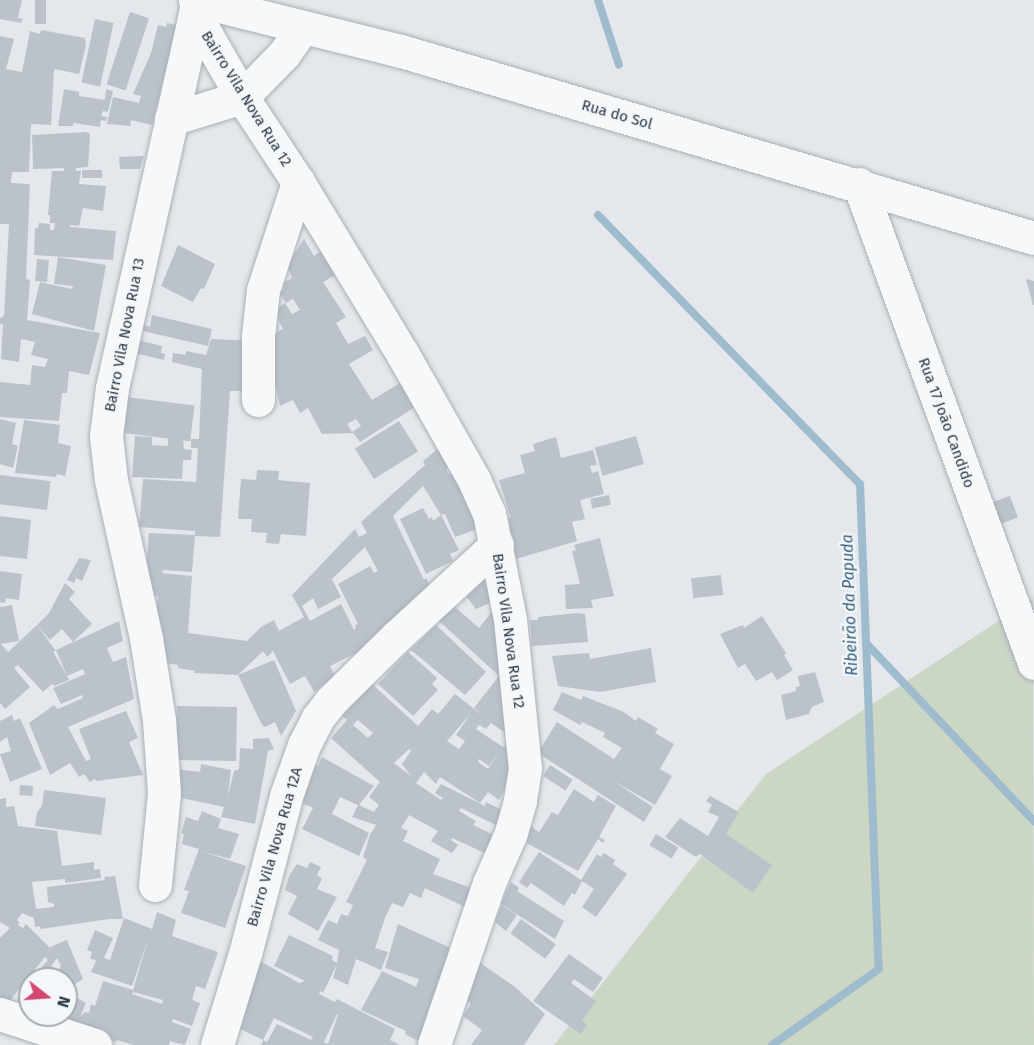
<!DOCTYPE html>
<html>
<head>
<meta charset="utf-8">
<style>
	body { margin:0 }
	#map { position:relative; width:1034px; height:1045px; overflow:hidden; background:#e4e8ec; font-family:"Fira Sans",sans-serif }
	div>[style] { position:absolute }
	.green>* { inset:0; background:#ccd6c5 }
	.stream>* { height:8px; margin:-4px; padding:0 4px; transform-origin:4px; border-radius:4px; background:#9ebccd }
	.building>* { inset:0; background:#bbc2ca; transform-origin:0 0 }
	.roads { filter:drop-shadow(0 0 2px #a9b0b7) drop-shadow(0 0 2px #a9b0b7) }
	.minor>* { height:33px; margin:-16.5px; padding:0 16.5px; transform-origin:16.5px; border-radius:16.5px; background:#f7f8fa }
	span { translate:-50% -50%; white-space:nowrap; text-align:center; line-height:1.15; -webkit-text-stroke:4.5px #f4f7f9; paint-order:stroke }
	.street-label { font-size:15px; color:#2b3845 }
	.water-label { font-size:16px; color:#335e7b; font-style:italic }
	.north { position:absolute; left:18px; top:967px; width:60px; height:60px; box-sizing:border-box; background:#f4f7f9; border:2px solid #a4abb1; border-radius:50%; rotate:107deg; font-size:16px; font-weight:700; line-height:24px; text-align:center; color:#2b3845 }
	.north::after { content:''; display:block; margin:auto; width:21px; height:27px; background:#d34771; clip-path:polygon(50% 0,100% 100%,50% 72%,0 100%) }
</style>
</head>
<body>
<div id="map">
	<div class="green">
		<div style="clip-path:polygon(1033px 598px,1034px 1045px,554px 1045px,766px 774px)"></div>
	</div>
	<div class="stream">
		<div style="left:598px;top:0;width:68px;rotate:72.1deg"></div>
		<div style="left:598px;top:215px;width:376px;rotate:45.8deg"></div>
		<div style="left:860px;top:484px;width:485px;rotate:87.8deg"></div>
		<div style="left:879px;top:969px;width:131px;rotate:144.6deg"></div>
		<div style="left:866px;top:643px;width:245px;rotate:46.7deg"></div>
	</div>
	<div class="building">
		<div style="clip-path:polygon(0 0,22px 0,18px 18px,23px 19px,21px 23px,0 19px)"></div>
		<div style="left:35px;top:0;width:11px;height:24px"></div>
		<div style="left:130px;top:12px;width:20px;height:76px;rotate:18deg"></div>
		<div style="left:95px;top:19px;width:19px;height:65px;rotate:12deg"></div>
		<div style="clip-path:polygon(167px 23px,177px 25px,152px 125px,131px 120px,130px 126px,107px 124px,113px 97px,139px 103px,141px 96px,133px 94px,151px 53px,158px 25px,166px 27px)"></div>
		<div style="clip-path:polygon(41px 30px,85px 38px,86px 45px,79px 74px,54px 69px,51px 125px,31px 124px,29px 172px,12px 172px,11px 183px,30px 184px,26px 279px,30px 280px,27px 320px,100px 333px,89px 375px,69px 371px,67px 393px,62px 393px,59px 421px,0 417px,0 382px,30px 385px,32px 365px,45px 367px,48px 359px,31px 355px,35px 342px,21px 339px,19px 362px,1px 359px,3px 324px,0 324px,0 318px,4px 316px,9px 224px,0 224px,0 36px,14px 39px,6px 69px,22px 72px,30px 31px,40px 34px)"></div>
		<div style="clip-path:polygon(64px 89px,79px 92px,79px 96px,105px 100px,106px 89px,113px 91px,108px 112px,103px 111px,101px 116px,107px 117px,106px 121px,101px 120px,100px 127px,74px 123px,73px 126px,58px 126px)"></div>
		<div style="clip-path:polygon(86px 132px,90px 134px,88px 167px,76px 168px,76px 171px,81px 171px,79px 184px,106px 186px,103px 211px,83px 208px,79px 226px,70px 225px,70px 227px,116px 231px,113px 260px,34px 255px,35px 228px,38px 228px,39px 223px,50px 224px,50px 230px,54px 230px,55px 223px,50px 223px,50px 215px,48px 215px,52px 171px,64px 171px,64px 168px,33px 169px,32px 135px)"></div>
		<div style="clip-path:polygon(144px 156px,140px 169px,120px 169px,119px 157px)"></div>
		<div style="left:82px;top:170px;width:20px;height:8px"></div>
		<div style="clip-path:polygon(evenodd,304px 239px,314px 256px,324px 249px,339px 273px,323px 282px,346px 317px,336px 323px,348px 344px,365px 336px,373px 350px,349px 364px,372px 400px,400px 383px,415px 407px,360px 442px,353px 433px,322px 434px,308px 408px,300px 413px,293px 400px,280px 406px,272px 367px,270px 336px,283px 329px,274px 310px,285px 303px,297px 322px,292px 314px,300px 310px,293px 299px,286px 303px,279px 292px,284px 289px,284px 283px,292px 278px,287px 265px,304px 239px,356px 419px,361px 426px,352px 432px,347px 424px,356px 419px)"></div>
		<div style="clip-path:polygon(178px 245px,215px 264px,204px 289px,201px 288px,193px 302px,161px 286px)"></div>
		<div style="clip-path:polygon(58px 257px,106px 265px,94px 331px,32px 314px,40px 282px,72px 289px,73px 286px,54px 284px)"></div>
		<div style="left:37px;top:259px;width:12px;height:22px;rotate:5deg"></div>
		<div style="clip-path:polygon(1026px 279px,1034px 281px,1034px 305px,1033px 305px)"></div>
		<div style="clip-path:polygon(152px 315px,212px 329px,208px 346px,143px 331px,144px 325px,150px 327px)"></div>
		<div style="clip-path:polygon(211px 339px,253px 341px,252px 391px,230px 391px,220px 537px,195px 536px,195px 531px,139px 527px,143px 479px,196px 482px,198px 448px,191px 448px,191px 439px,199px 439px,202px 369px,172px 362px,173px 353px,186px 355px,186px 351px,206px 355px)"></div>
		<div style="clip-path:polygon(137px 340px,162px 346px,161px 353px,165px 354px,164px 360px,134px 353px)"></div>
		<div style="left:126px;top:397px;width:69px;height:36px;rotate:7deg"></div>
		<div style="clip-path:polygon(0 419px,16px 423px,12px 444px,18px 446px,13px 468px,0 464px)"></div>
		<div style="clip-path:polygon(24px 420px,60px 425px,58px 443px,71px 446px,65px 476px,57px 474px,56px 477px,15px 473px)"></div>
		<div style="left:399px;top:421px;width:36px;height:52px;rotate:58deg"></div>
		<div style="clip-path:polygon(135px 436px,152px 437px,152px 445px,168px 446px,168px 438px,183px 438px,184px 449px,192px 450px,191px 460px,183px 460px,182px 479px,132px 477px)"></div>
		<div style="left:636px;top:436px;width:29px;height:43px;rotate:74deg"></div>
		<div style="clip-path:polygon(556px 437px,561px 458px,593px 450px,597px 465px,590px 466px,592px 473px,598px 471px,604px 494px,580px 500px,585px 519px,572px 522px,577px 541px,516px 559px,508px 518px,511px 518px,499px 480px,525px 473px,520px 455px,535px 451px,533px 444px)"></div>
		<div style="clip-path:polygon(evenodd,440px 447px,453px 464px,446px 469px,449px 474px,457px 470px,480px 528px,455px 537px,445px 514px,441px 515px,459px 550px,450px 554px,453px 561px,426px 574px,400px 519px,423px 508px,429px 519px,432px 517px,433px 521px,441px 515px,423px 486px,393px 516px,424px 580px,426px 578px,430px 585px,401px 615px,364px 645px,366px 648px,330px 666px,335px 676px,314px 692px,305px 676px,290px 684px,273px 651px,267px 657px,263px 651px,238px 675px,194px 673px,195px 671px,178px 668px,178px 665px,161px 662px,164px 646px,152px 644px,149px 613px,158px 614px,156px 613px,158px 596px,144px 595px,149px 533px,195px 535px,192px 572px,163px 570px,162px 573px,192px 576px,188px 633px,247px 641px,261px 627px,274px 620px,279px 631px,304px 617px,292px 595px,355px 529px,359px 537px,367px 533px,361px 522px,425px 465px,423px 461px,440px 447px,365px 547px,378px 571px,374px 573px,370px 566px,338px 584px,358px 624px,355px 625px,356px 628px,354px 630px,341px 604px,310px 621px,302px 606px,313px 598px,318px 609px,341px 597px,332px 579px,365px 547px)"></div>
		<div style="clip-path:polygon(257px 470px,279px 471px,278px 480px,310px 483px,306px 536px,281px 534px,279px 544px,266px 543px,267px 533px,251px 532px,252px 519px,238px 519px,241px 479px,256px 480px)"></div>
		<div style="left:0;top:475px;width:51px;height:29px;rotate:7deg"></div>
		<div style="left:609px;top:495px;width:10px;height:19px;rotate:79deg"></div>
		<div style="left:1010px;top:496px;width:23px;height:20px;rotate:70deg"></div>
		<div style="clip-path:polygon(0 516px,31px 520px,27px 559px,0 556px)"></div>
		<div style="clip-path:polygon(600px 538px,614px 596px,591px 600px,593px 608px,566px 609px,565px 585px,580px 584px,572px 551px,576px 550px,574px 545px)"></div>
		<div style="clip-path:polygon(79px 558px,91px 560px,82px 581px,76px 578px,74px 583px,67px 580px)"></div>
		<div style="clip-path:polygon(0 571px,22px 574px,19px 600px,6px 598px,5px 603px,0 602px)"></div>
		<div style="clip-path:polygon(489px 573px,496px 600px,476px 609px,463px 592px)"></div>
		<div style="left:721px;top:575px;width:20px;height:30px;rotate:84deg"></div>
		<div style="clip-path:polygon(65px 583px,75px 592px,69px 599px,92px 624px,73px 642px,62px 629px,50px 640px,37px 625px,49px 613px)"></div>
		<div style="clip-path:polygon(12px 605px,19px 641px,1px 644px,8px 652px,37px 625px,56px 651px,53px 651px,69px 680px,54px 686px,52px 684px,43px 692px,18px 665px,14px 668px,30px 687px,5px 709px,0 703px,0 607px)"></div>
		<div style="clip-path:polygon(evenodd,497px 605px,511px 737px,491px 723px,486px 729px,479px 725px,476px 729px,503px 747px,505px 745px,512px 749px,508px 783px,499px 800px,488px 792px,480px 803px,440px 777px,436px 784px,424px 772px,416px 783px,441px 800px,443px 798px,435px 793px,441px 784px,485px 806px,486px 802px,504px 811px,498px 826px,461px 808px,459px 811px,476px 821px,473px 825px,494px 835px,487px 854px,452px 838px,451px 840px,458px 845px,452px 853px,431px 841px,438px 831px,409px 815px,401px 828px,408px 831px,403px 841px,440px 859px,433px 874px,474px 889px,467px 908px,425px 888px,421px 898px,410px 893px,403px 907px,392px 903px,385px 918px,375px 948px,388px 952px,381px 970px,356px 959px,348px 985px,333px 978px,337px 964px,323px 993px,320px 991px,319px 994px,335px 1002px,337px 999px,395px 1029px,390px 1040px,400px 1045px,261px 1045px,263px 1040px,267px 1042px,277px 1024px,311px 1040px,313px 1037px,274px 1018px,263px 1040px,236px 1027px,260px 961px,299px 983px,305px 981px,274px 966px,289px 935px,333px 956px,332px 960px,337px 963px,339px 950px,318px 940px,328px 920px,337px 924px,341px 914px,348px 916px,353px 905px,346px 902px,367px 860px,363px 857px,370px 835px,376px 825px,352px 817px,358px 805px,340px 797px,332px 814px,369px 833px,359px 856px,302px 829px,313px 808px,298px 801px,314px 764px,318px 766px,322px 757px,374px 786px,359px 805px,374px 812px,379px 805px,369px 797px,380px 782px,331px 738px,347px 720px,342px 716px,372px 684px,418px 726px,432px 709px,438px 714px,455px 694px,487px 719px,474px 708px,499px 676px,439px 621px,454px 606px,479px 628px,497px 605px,471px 713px,456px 735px,465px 741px,459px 749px,447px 741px,471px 713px,497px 605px,358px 720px,373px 733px,368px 738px,353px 725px,358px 720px,497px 605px,409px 749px,411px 751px,402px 764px,411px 776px,394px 763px,409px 749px,497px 605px,501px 750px,488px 769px,478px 762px,479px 759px,489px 766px,501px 750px,497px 605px,337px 1014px,338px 1015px,328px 1044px,324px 1042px,337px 1014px)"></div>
		<div style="clip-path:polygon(577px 613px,585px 614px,588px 642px,532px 646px,530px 620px,538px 620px,538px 617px)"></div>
		<div style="clip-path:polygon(762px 616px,786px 653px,784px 655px,793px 670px,777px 680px,772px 672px,756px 681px,745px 664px,738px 668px,720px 634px,743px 625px,744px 628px)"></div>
		<div style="clip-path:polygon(119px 621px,123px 641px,107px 648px,113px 662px,126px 657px,134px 699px,68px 727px,86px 761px,91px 759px,79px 729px,126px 711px,138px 738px,129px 742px,143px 775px,96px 781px,95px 779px,90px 782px,84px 774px,79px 777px,70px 763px,50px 775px,29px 723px,54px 705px,58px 709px,83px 698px,82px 695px,61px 704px,53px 688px,85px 674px,83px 669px,67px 676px,56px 650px)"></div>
		<div style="clip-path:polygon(436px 625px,486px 672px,465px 695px,411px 650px)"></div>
		<div style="clip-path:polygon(651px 648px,656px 682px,600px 692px,558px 686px,552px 656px,589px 653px,590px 659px)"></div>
		<div style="clip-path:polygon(408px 652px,437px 678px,432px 684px,438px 690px,413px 716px,378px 684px)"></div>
		<div style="clip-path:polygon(274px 660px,296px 711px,281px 736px,275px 722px,265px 727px,262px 725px,238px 675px)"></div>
		<div style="clip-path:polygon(815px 672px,824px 702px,812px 707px,809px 714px,786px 720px,781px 695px,796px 691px,796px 687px,800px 686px,798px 676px)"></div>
		<div style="clip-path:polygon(562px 692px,581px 700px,583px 696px,624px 712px,636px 721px,638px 717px,658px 729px,655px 733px,674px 744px,660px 769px,672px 776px,655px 805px,612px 780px,653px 807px,644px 822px,538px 753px,557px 722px,614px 759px,622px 748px,603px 737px,605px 733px,582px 722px,580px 725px,553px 710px)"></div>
		<div style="left:177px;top:706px;width:60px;height:54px;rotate:1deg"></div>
		<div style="clip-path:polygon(12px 715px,14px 721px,20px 718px,42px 769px,10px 782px,0 754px,11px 751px,7px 737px,0 742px,0 721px)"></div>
		<div style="clip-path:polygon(269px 738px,274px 749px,268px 751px,255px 824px,221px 817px,224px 807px,172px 796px,176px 769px,200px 772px,201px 764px,231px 770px,228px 796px,234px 771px,239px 769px,240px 748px,253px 749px,253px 739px)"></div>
		<div style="left:550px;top:765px;width:27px;height:13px;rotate:33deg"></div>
		<div style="left:20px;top:785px;width:13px;height:10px;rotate:4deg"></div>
		<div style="clip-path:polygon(574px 789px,594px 802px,598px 795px,616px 806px,599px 837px,605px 840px,603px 843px,598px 839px,578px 871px,525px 842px,530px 826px,539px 832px,552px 812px,558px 815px)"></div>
		<div style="clip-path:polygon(44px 790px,106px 798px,101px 835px,35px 826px,37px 812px,42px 806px)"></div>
		<div style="clip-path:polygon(710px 796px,739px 812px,726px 834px,772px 865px,753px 893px,700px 854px,696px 857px,665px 837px,680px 818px,708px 836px,719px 817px,708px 812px,712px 805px,706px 801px)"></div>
		<div style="clip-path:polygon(evenodd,6px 798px,6px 807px,14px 806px,18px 826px,57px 831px,62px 866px,94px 862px,94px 870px,100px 869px,101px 878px,65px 883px,65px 879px,32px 882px,36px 909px,54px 907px,54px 904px,48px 902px,47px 887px,105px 880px,104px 877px,115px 876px,123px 919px,109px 919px,41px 929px,39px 926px,35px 927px,34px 918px,22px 913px,17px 920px,20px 923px,18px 925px,23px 928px,26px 924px,52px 950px,50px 947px,67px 940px,83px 979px,75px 984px,69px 993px,86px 1003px,80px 1017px,85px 1012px,89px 1013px,91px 1004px,95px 1006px,103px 981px,133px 990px,148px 939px,132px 986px,91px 972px,96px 961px,90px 958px,92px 952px,87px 950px,95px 930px,113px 938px,104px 958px,110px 960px,124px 918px,152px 929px,157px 912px,176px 920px,172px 936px,218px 952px,205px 989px,196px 986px,192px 1000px,200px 1003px,192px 1026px,173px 1019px,172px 1022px,191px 1029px,185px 1045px,170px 1041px,169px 1045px,133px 1045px,117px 1040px,116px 1042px,42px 1015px,66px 1015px,66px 979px,41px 979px,36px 974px,48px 960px,45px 957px,8px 1003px,0 997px,0 938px,10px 928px,0 922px,0 799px,6px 798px,57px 958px,61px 966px,57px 971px,51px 966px,57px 958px,6px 798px,133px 992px,163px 1000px,162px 1004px,132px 994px,133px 992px)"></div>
		<div style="clip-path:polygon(202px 811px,221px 819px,218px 828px,239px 834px,230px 859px,201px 851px,246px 866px,225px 928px,181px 913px,189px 891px,184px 890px,199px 849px,182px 844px,184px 834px,181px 833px,186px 817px,198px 821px)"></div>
		<div style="left:656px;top:834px;width:26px;height:13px;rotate:31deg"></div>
		<div style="clip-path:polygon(539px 852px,581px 880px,597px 854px,601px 857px,604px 853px,615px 860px,613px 864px,627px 874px,596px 917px,582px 907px,594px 889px,582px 881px,575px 895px,572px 893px,564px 906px,531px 883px,527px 888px,519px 882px)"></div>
		<div style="clip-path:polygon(310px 862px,321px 867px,317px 875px,322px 879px,317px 889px,337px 897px,318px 931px,288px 914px,297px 896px,285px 890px,289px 876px,297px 864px,307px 868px)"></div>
		<div style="clip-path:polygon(511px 882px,519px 888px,517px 891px,564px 921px,555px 939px,501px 904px)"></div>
		<div style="clip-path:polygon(502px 905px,517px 915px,506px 931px,495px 922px)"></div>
		<div style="left:521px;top:919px;width:43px;height:18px;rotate:36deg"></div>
		<div style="clip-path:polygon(398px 924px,453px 949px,420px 1042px,405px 1034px,406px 1031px,361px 1010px,382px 971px,416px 987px,419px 979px,385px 968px)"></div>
		<div style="clip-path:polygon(569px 954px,603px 978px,593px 992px,574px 979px,571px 983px,596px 1001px,582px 1021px,587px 1025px,581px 1034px,533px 1001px)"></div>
		<div style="clip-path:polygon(479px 962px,515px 987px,545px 1014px,524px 1045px,471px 1045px,482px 1030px,463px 1016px,471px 1004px,464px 998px)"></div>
	</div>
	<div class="roads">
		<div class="minor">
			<div style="left:195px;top:0;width:212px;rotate:13.9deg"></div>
			<div style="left:401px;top:51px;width:660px;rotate:16.46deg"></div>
			<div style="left:195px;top:15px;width:95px;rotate:60.2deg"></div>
			<div style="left:242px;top:97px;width:102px;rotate:56.6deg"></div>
			<div style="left:298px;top:182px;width:200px;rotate:58.7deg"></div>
			<div style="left:402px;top:353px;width:146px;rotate:60.4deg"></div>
			<div style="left:474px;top:480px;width:36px;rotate:66deg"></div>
			<div style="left:489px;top:513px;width:108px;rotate:78.8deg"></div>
			<div style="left:510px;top:619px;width:150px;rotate:84.3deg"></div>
			<div style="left:525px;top:768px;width:33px;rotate:99deg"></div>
			<div style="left:520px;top:801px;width:35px;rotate:106deg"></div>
			<div style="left:510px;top:835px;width:52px;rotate:113.6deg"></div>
			<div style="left:489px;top:883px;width:171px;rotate:108.8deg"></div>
			<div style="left:171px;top:119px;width:74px;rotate:-17.2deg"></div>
			<div style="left:242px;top:97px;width:60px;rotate:-45.7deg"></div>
			<div style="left:284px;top:54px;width:33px;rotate:-55deg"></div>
			<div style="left:859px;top:184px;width:510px;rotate:69.93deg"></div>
			<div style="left:258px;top:400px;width:64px;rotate:-90deg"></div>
			<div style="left:258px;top:336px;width:46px;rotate:-83.8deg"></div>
			<div style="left:263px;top:290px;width:114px;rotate:-72deg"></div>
			<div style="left:155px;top:885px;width:92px;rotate:-84.4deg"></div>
			<div style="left:164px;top:793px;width:73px;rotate:-93.9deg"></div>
			<div style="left:159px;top:720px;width:83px;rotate:-99deg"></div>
			<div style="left:146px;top:638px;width:162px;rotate:-102.5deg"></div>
			<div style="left:111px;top:480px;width:44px;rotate:-96.5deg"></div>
			<div style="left:106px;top:436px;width:48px;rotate:-82.9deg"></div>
			<div style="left:112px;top:388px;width:391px;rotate:-77.5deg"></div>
			<div style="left:0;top:1014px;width:100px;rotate:18.1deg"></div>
			<div style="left:217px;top:1045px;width:99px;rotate:-73deg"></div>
			<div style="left:246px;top:950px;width:159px;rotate:-75.4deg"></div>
			<div style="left:286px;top:796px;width:54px;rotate:-70.6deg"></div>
			<div style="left:304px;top:745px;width:29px;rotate:-63deg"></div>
			<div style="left:317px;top:719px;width:23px;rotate:-52deg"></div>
			<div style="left:331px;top:701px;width:91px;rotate:-44.6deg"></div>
			<div style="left:396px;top:637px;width:137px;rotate:-42.6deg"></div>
		</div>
	</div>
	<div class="street-label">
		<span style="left:246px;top:99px;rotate:58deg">Bairro Vila Nova Rua 12</span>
		<span style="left:617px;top:115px;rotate:16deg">Rua do Sol</span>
		<span style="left:125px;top:335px;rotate:-79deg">Bairro Vila Nova Rua 13</span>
		<span style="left:946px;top:423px;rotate:70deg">Rua 17 João Candido</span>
		<span style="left:508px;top:631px;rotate:82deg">Bairro Vila Nova Rua 12</span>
		<span style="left:275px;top:847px;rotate:-74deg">Bairro Vila Nova Rua 12A</span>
	</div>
	<div class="water-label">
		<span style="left:850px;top:605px;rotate:-92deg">Ribeirão da Papuda</span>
	</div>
	<div class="north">N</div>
</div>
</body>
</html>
